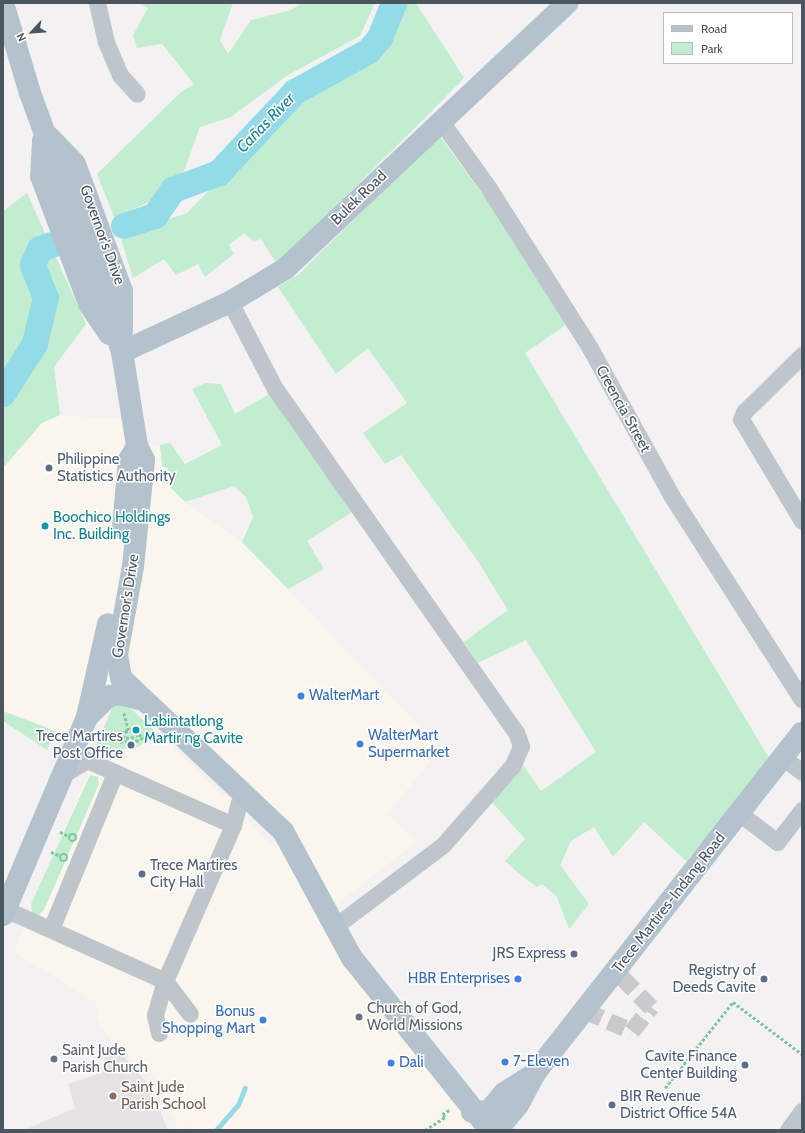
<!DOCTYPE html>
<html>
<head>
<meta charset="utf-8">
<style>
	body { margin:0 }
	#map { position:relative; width:805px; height:1133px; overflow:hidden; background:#f3f1f1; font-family:Cabin,sans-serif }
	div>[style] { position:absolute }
	.commercial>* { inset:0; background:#fbf6ed }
	.education>* { inset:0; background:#e4e2e2 }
	.green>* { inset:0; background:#c3edd1 }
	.stream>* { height:4.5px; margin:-2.25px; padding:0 2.25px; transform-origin:2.25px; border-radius:2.25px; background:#93dbe7 }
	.river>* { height:26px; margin:-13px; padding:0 13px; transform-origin:13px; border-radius:13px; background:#93dbe7 }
	.minor-tunnel>* { height:17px; margin-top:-8.5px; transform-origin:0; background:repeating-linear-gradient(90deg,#c9cacc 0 17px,transparent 0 25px) }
	.path>* { height:2.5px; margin-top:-1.25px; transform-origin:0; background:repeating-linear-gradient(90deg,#7dc99f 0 3px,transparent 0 5px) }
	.path>.ring { margin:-1.25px; padding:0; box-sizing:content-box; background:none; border:2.5px solid #7dc99f; border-radius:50% }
	.minor>* { height:17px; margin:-8.5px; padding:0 8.5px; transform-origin:8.5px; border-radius:8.5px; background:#bec6cc }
	.major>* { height:22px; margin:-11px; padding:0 11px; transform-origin:11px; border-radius:11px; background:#b3c2cd }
	.dots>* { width:11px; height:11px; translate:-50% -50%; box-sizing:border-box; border:2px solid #fff; border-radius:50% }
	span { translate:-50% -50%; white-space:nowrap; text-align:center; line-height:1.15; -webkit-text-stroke:3px #fff; paint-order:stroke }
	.street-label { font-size:15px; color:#4a555d }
	.service-label { font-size:15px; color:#4e5e75 }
	.left { translate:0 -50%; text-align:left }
	.right { translate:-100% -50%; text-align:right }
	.culture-label { font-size:15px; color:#0d838f }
	.shop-label { font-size:15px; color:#366cbe }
	.worship-label { font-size:15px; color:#5b616d }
	.education-label { font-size:15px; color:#785e54 }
	.water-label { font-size:16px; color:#168295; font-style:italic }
	.frame { position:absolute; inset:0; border:4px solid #4a555d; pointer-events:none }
	.legend { position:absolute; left:663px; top:12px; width:130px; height:52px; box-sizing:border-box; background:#fff; border:1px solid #b7bbbe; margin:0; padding:5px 7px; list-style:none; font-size:12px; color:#4a555d }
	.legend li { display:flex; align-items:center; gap:8px; height:20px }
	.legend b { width:20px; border:1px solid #b7bbbe }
	.north { position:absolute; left:12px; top:12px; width:40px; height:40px; -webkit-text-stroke:3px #fff; paint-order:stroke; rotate:244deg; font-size:11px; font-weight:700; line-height:16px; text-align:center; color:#4a555d }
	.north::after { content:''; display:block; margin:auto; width:14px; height:18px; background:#4a555d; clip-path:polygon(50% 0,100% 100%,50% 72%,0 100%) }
</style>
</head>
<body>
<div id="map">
	<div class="commercial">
		<div style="clip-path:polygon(60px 415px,112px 419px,134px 415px,137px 446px,160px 445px,162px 466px,168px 468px,185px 502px,242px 542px,441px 748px,387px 814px,417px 841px,335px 906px,376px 974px,459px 1076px,513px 1130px,187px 1130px,212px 1103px,185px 1130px,178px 1130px,156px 1079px,112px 1042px,97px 1018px,97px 1003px,14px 952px,86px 778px,93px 753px,126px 704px,233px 804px,276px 849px,287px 837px,139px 700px,101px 680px,79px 738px,3px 711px,3px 468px,42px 423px)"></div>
	</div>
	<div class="education">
		<div style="clip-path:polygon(117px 1049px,149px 1085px,168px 1130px,24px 1130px,75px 1108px,68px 1084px,103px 1072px,105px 1052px)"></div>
	</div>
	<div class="green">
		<div style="clip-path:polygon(138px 3px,233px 3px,220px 40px,228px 54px,251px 20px,291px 10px,302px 3px,375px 3px,360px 36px,288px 75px,231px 117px,200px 127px,184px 171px,147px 203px,114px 217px,97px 174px,181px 92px,194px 84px,162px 44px,137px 48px,133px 35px,148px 8px)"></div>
		<div style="clip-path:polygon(404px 3px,416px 3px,464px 78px,424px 119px,277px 264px,261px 239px,254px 242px,244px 233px,229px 245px,234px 254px,205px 277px,198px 264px,176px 275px,164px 259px,133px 278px,120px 236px,187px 213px,299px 97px,364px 64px,385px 45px)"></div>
		<div style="clip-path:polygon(439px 135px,491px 206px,566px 325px,525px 353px,771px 761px,686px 861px,644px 822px,613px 857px,594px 827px,571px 841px,560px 865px,589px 904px,569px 929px,557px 897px,542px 884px,537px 887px,523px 877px,505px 861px,525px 839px,491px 801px,524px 766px,541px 791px,596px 752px,526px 640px,478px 663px,464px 642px,508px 610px,477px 560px,401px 455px,385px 464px,363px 433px,407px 403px,368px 348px,336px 374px,278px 287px,298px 275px)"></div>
		<div style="clip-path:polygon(27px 193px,86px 324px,54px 367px,60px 415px,42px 423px,3px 468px,3px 211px)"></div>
		<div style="clip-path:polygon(205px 383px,221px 384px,235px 414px,271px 393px,352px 512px,307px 541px,324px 569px,288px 589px,242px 542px,253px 517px,246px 497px,234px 486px,185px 502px,165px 482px,168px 469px,162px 466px,160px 445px,170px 443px,185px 464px,222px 445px,192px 389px)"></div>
		<div style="clip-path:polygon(115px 702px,126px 704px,158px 734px,138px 747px,93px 753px)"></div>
		<div style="clip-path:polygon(3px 711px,55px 731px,47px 750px,3px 721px)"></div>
		<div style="clip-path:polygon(90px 775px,98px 777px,99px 784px,44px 910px,39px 915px,32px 913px,31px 904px)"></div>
	</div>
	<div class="stream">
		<div style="left:216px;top:1130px;width:33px;rotate:-49deg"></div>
		<div style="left:238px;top:1105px;width:18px;rotate:-68deg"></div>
	</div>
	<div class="river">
		<div style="left:124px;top:226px;width:33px;rotate:-18deg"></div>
		<div style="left:155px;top:216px;width:32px;rotate:-55deg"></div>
		<div style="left:173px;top:190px;width:49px;rotate:-20.3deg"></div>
		<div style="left:219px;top:173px;width:111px;rotate:-46.8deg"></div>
		<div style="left:295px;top:92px;width:85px;rotate:-29deg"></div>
		<div style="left:369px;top:51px;width:17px;rotate:-50deg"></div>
		<div style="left:380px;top:38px;width:38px;rotate:-68deg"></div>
		<div style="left:3px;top:394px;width:59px;rotate:-57.4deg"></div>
		<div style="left:35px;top:344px;width:47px;rotate:-76.6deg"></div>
		<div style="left:46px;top:298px;width:35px;rotate:-112deg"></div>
		<div style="left:33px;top:265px;width:17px;rotate:-66deg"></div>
		<div style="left:40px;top:249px;width:13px;rotate:-18deg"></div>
	</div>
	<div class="minor-tunnel">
		<div style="left:586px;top:1011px;width:50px;rotate:23.5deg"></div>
		<div style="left:632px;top:1031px;width:31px;rotate:-52deg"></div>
		<div style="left:651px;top:1007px;width:50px;rotate:-134.2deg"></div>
	</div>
	<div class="path">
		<div style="left:124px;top:713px;width:18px;rotate:74deg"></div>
		<div style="left:139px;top:734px;width:6px;rotate:45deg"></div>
		<div style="left:143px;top:738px;width:6px;rotate:149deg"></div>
		<div style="left:138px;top:741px;width:18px;rotate:177deg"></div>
		<div style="left:120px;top:742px;width:5px;rotate:-79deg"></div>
		<div style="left:121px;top:737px;width:10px;rotate:6deg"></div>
		<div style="left:131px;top:738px;width:9px;rotate:-27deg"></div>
		<div style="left:123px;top:738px;width:7px;rotate:-74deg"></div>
		<div style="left:125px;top:731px;width:8px;rotate:-14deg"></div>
		<div style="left:133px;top:729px;width:8px;rotate:50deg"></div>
		<div style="left:60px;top:832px;width:10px;rotate:24deg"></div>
		<div class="ring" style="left:69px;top:834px;width:5.5px;height:5.5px"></div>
		<div style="left:51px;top:852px;width:11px;rotate:22deg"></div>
		<div class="ring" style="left:60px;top:854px;width:5.5px;height:5.5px"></div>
		<div style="left:665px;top:1088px;width:110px;rotate:-51.7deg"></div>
		<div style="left:733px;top:1002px;width:86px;rotate:37deg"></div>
		<div style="left:425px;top:1130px;width:24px;rotate:-33deg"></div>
		<div style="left:445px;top:1117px;width:4px;rotate:-135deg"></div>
		<div style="left:442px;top:1114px;width:10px;rotate:-29deg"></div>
	</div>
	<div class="minor">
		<div style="left:97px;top:3px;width:40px;rotate:77deg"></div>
		<div style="left:106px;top:42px;width:36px;rotate:67deg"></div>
		<div style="left:120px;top:75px;width:25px;rotate:48deg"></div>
		<div style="left:440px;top:120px;width:82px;rotate:54.4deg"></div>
		<div style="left:488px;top:187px;width:191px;rotate:57.6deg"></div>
		<div style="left:590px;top:348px;width:168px;rotate:61.1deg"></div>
		<div style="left:671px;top:495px;width:243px;rotate:57.4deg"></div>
		<div style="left:230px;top:302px;width:96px;rotate:62.6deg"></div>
		<div style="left:274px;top:387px;width:421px;rotate:55deg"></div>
		<div style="left:516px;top:732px;width:15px;rotate:70deg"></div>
		<div style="left:521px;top:746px;width:21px;rotate:113deg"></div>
		<div style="left:513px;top:765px;width:106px;rotate:131.2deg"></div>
		<div style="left:443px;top:845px;width:138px;rotate:143deg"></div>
		<div style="left:802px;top:355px;width:81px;rotate:135.5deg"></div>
		<div style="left:744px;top:412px;width:8px;rotate:113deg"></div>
		<div style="left:741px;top:419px;width:119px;rotate:59.1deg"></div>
		<div style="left:783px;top:758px;width:24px;rotate:36deg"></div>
		<div style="left:739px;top:813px;width:48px;rotate:37.3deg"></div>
		<div style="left:777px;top:842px;width:41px;rotate:-52deg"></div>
		<div style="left:233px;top:825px;width:23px;rotate:-75deg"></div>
		<div style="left:239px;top:803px;width:9px;rotate:-49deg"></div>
		<div style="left:5px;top:909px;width:175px;rotate:24.2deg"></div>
		<div style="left:165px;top:981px;width:170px;rotate:-66.4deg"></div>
		<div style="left:233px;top:825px;width:160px;rotate:-156deg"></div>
		<div style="left:87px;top:760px;width:27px;rotate:149deg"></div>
		<div style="left:51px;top:929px;width:169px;rotate:-67.7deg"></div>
		<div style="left:159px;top:1033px;width:18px;rotate:-103deg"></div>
		<div style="left:155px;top:1015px;width:35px;rotate:-74deg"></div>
		<div style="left:165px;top:981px;width:41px;rotate:52.9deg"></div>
		<div style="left:788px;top:1130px;width:24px;rotate:-54deg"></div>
	</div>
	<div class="major">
		<div style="left:3px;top:3px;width:94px;rotate:73.3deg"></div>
		<div style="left:30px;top:93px;width:218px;rotate:69.9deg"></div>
		<div style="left:105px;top:298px;width:57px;rotate:72.5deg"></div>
		<div style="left:122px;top:352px;width:95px;rotate:80.9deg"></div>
		<div style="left:137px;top:446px;width:16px;rotate:63deg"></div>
		<div style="left:144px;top:460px;width:107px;rotate:95.9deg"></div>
		<div style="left:133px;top:566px;width:90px;rotate:100.2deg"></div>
		<div style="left:117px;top:655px;width:23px;rotate:80deg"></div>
		<div style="left:121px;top:678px;width:223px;rotate:43.4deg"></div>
		<div style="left:283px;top:831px;width:145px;rotate:61.5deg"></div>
		<div style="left:352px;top:958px;width:221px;rotate:51.3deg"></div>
		<div style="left:49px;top:137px;width:37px;rotate:46deg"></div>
		<div style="left:75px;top:164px;width:135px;rotate:69.7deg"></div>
		<div style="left:122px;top:291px;width:40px;rotate:90deg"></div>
		<div style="left:43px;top:141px;width:35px;rotate:93deg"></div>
		<div style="left:41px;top:176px;width:137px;rotate:69.4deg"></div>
		<div style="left:89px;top:304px;width:36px;rotate:56deg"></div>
		<div style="left:122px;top:352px;width:119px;rotate:-24.8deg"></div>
		<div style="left:230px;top:302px;width:64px;rotate:-31deg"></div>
		<div style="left:285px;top:269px;width:388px;rotate:-43.3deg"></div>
		<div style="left:123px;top:528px;width:68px;rotate:-85deg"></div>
		<div style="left:129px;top:460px;width:16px;rotate:-60deg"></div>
		<div style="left:87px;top:717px;width:30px;rotate:-44deg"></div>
		<div style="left:109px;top:696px;width:11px;rotate:-10deg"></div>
		<div style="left:120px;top:694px;width:20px;rotate:15deg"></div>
		<div style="left:3px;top:915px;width:215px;rotate:-67deg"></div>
		<div style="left:87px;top:717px;width:95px;rotate:-77.3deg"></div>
		<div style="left:472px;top:1112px;width:17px;rotate:-3deg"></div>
		<div style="left:489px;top:1111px;width:23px;rotate:-50deg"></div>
		<div style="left:504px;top:1093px;width:36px;rotate:-32deg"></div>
		<div style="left:497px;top:1130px;width:33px;rotate:-50deg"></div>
		<div style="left:518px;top:1105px;width:36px;rotate:-62deg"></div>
		<div style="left:535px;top:1073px;width:432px;rotate:-51.9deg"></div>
	</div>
	<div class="dots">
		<div style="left:49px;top:468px;background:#5c6f8a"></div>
		<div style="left:45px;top:526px;background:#0f9aa8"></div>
		<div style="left:301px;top:696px;background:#3f7fe0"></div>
		<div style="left:136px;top:730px;background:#0f9aa8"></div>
		<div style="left:360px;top:744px;background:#3f7fe0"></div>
		<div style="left:131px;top:745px;background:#5c6f8a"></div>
		<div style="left:142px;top:874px;background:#5c6f8a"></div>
		<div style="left:574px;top:954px;background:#5c6f8a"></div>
		<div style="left:518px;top:979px;background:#3f7fe0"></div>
		<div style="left:764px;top:979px;background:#5c6f8a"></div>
		<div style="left:359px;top:1017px;background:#6b7280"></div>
		<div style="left:263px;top:1020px;background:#3f7fe0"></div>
		<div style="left:54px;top:1059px;background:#6b7280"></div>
		<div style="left:505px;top:1062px;background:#3f7fe0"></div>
		<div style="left:391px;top:1063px;background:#3f7fe0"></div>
		<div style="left:745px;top:1065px;background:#5c6f8a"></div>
		<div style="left:113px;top:1096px;background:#8d6e63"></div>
		<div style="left:612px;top:1105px;background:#5c6f8a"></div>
	</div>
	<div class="street-label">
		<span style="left:359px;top:198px;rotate:-44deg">Bulek Road</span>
		<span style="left:102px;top:235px;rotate:70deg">Governor's Drive</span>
		<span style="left:623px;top:409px;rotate:61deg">Creencia Street</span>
		<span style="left:126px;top:606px;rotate:-81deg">Governor's Drive</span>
		<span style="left:669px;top:903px;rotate:-52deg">Trece Martires-Indang Road</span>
	</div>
	<div class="service-label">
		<span class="left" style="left:57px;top:468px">Philippine<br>Statistics Authority</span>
		<span class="right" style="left:123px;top:745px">Trece Martires<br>Post Office</span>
		<span class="left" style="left:150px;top:874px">Trece Martires<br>City Hall</span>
		<span class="right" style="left:566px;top:954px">JRS Express</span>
		<span class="right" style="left:756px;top:979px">Registry of<br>Deeds Cavite</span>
		<span class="right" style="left:737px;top:1065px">Cavite Finance<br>Center Building</span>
		<span class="left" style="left:620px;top:1105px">BIR Revenue<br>District Office 54A</span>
	</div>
	<div class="culture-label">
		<span class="left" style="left:53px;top:526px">Boochico Holdings<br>Inc. Building</span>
		<span class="left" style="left:144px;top:730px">Labintatlong<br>Martir ng Cavite</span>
	</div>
	<div class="shop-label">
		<span class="left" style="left:309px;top:696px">WalterMart</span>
		<span class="left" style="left:368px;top:744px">WalterMart<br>Supermarket</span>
		<span class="right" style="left:510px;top:979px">HBR Enterprises</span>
		<span class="right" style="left:255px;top:1020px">Bonus<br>Shopping Mart</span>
		<span class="left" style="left:513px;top:1062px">7-Eleven</span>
		<span class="left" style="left:399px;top:1063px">Dali</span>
	</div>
	<div class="worship-label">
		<span class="left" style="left:367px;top:1017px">Church of God,<br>World Missions</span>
		<span class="left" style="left:62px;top:1059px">Saint Jude<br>Parish Church</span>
	</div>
	<div class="education-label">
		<span class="left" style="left:121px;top:1096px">Saint Jude<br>Parish School</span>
	</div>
	<div class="water-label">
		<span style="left:266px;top:123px;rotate:-46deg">Cañas River</span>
	</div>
	<div class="frame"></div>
	<ul class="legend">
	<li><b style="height:5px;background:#b3c2cd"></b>Road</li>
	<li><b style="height:11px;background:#c3edd1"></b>Park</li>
	</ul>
	<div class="north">N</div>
</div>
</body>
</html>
